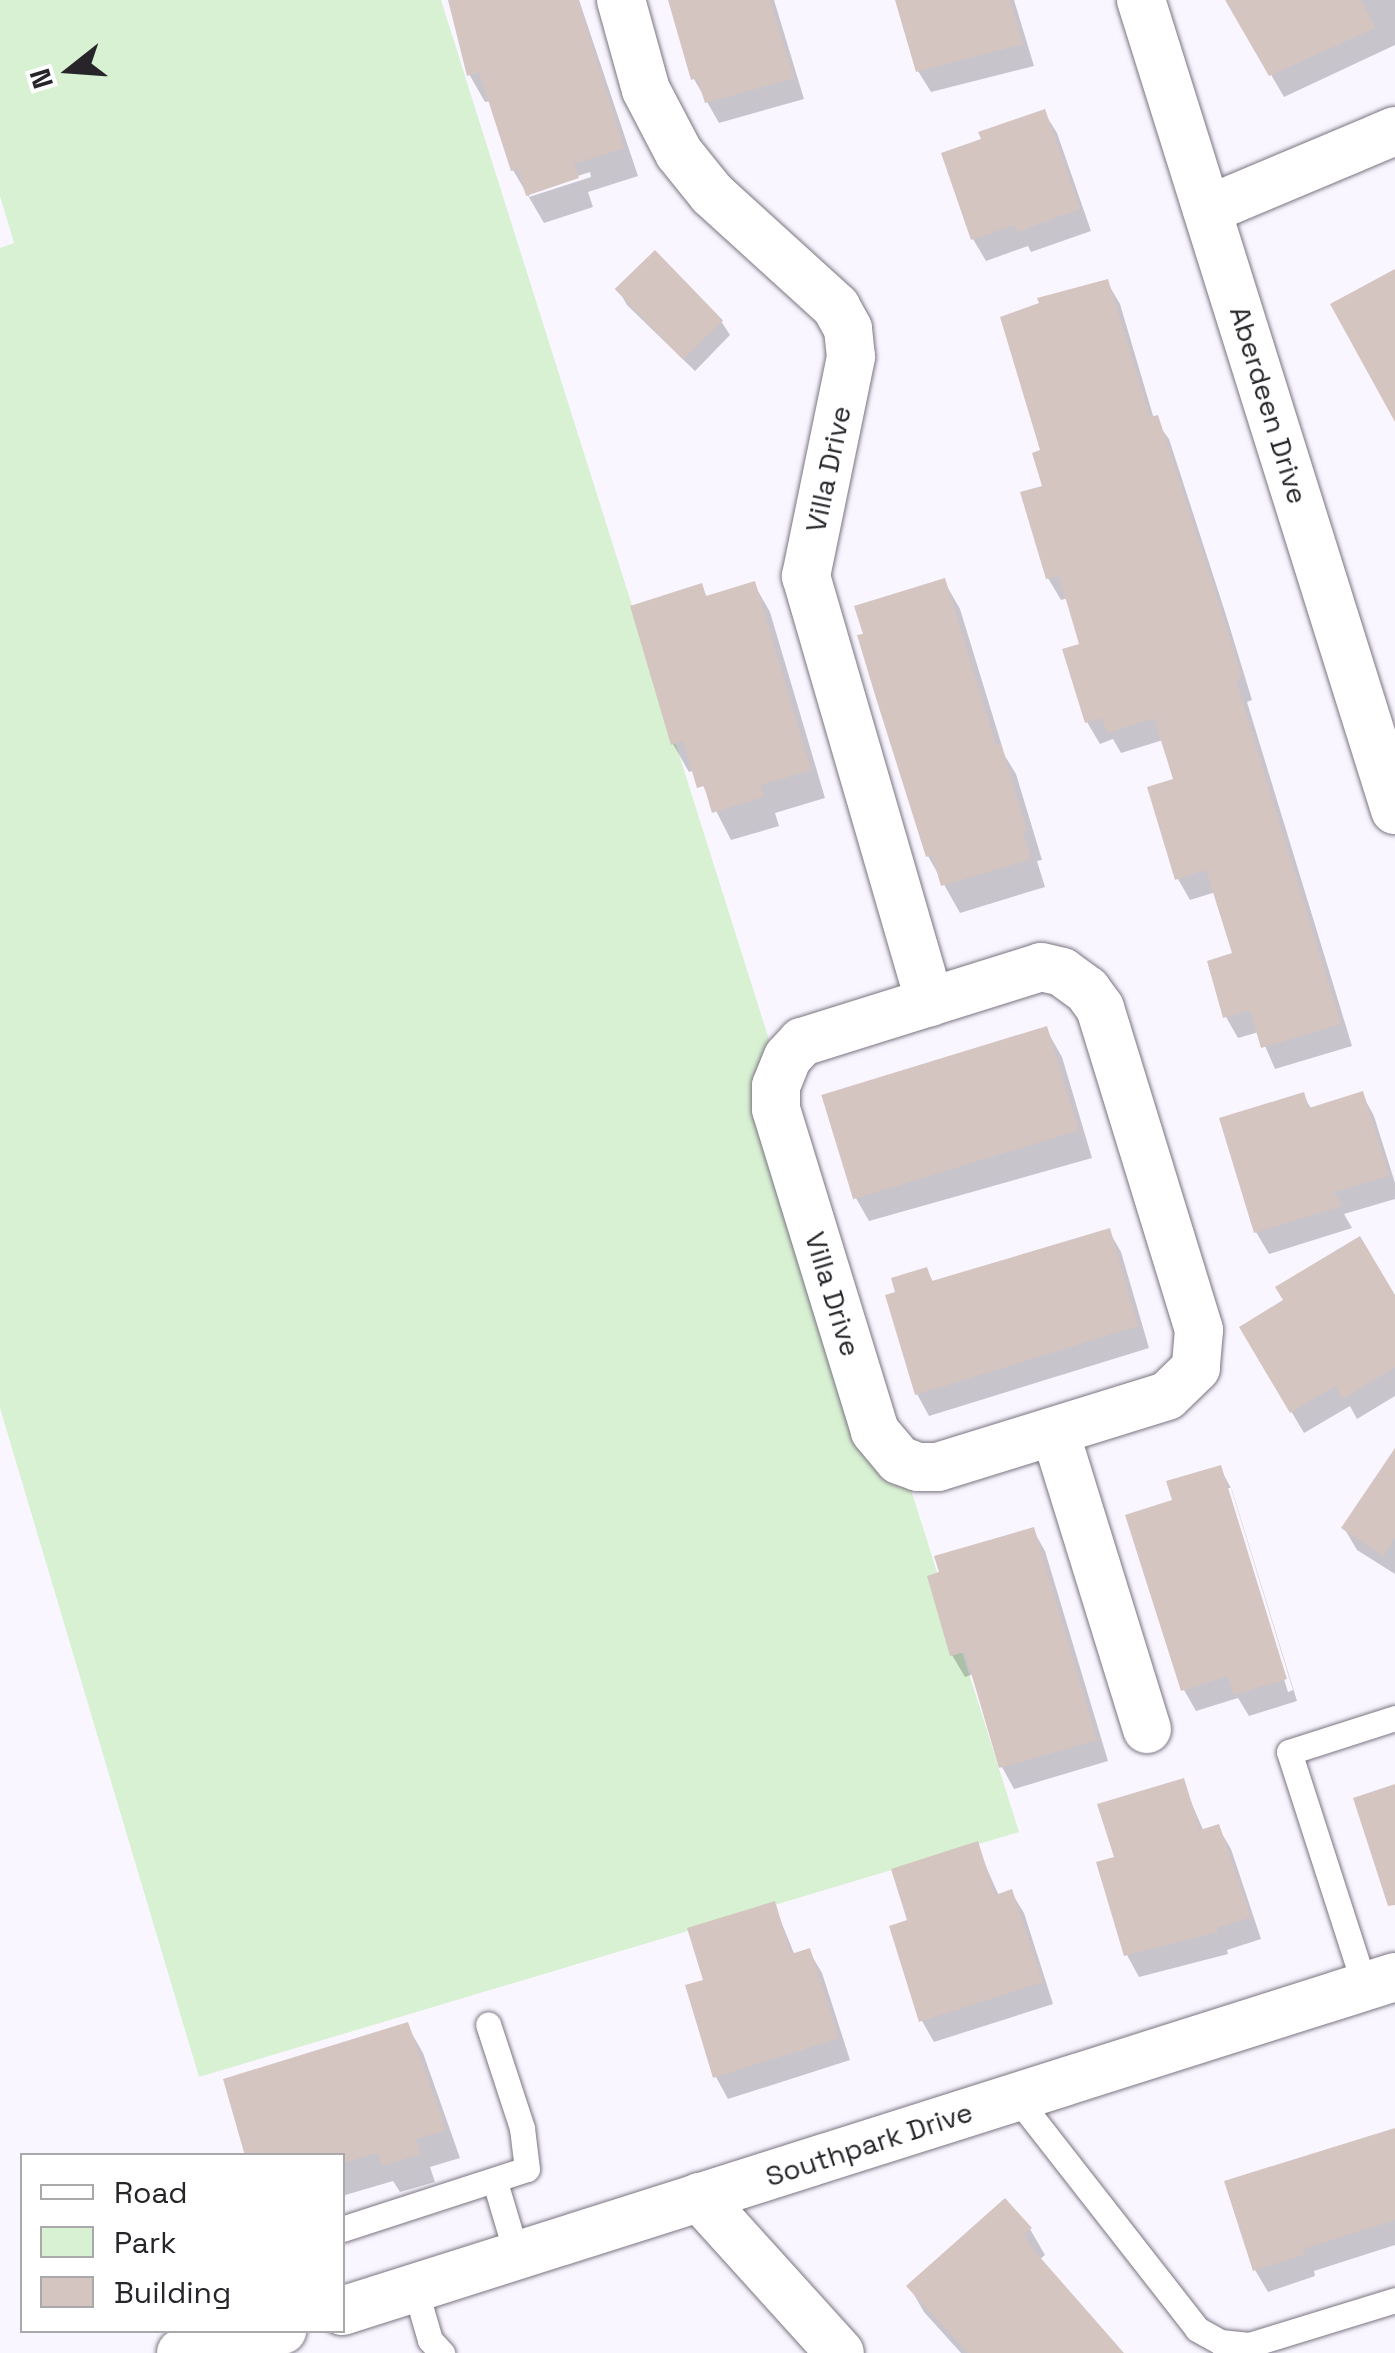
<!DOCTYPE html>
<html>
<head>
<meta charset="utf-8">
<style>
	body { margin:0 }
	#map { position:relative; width:1395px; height:2353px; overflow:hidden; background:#faf6ff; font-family:"Space Grotesk",sans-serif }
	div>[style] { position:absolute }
	.green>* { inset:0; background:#d8f1d2 }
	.shadow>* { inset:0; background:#0003 }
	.building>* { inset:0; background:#d5c5c1; transform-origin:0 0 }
	.roads { filter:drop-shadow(0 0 2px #7a7581) drop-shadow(0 0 2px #7a7581) }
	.service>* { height:25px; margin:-12.5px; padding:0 12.5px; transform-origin:12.5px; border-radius:12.5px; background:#fff }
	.minor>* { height:48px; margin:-24px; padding:0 24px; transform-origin:24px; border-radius:24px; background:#fff }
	span { translate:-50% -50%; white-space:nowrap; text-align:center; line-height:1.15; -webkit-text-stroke:8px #fff; paint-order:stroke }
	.street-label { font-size:28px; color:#27252a }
	.legend { position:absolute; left:20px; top:2153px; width:325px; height:180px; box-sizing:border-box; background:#fff; border:2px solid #a9a8aa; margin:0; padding:12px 18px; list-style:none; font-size:30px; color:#27252a }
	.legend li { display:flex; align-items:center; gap:20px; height:50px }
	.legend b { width:50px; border:2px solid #a9a8aa }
	.north { position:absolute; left:20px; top:20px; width:100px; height:100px; -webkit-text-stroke:8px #fff; paint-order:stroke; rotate:253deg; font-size:28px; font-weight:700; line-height:40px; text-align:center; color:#27252a }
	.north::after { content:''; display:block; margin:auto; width:35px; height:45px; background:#27252a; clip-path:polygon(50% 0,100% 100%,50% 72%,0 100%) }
</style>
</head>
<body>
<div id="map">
	<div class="green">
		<div style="clip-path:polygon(0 0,441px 0,1019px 1832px,199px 2077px,0 1408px,0 248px,14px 243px,0 196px)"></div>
	</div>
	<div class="shadow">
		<div style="clip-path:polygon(evenodd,449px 0,579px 0,638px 176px,588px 192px,593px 207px,544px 223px,513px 170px,491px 101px,485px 102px,469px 74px,449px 0,590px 172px,591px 177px,529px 197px,529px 192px,590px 172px)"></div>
		<div style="clip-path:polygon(670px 0,774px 0,804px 99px,719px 123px,694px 79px)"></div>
		<div style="clip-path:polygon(897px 0,1014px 0,1034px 66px,931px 92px,918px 71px)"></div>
		<div style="clip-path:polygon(1228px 0,1395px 0,1395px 45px,1284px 97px)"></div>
		<div style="clip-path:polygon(1044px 112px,1057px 133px,1091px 231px,1031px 252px,1028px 246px,986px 261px,973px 239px,944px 155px)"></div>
		<div style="clip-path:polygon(1107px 282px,1120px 304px,1154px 419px,1169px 439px,1226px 615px,1252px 700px,1247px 702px,1352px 1046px,1275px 1069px,1259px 1032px,1238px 1038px,1226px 1017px,1235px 955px,1216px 892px,1190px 900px,1178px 879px,1176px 781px,1163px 740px,1121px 753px,1113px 739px,1100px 744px,1087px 722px,1083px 645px,1068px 598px,1061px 600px,1048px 578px,1044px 452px)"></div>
		<div style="clip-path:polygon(619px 291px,721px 321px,730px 335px,695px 371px,627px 305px)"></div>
		<div style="clip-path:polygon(944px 581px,960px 609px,1005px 756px,1016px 774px,1042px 860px,1037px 861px,1045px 887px,960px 913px,928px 856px)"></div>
		<div style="clip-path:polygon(754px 584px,770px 612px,825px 798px,775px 813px,779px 826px,731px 840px,695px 770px,689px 772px,673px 744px,700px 586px,708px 598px)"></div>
		<div style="clip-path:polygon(1046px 1029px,1062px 1057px,1092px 1158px,869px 1221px,853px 1193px)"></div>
		<div style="clip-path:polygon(1362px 1094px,1374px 1116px,1395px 1183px,1395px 1199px,1344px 1214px,1352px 1228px,1269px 1254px,1256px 1232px,1303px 1095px,1312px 1110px)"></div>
		<div style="clip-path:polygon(1109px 1231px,1121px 1252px,1149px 1348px,929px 1416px,917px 1394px,926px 1270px,934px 1283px)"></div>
		<div style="clip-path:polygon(1395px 1297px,1395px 1396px,1357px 1419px,1350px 1406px,1304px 1433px,1242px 1328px)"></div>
		<div style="clip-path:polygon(1395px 1452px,1395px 1574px,1357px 1550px,1344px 1528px)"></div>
		<div style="clip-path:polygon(evenodd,1220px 1468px,1232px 1490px,1297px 1701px,1249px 1716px,1238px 1698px,1196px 1711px,1184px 1690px,1175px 1502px,1220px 1468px,1225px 1488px,1231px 1488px,1293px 1690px,1288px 1692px,1225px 1488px)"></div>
		<div style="clip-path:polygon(1033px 1530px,1045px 1551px,1108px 1761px,1014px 1789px,1002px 1767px,974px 1674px,965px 1677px,952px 1655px)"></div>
		<div style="clip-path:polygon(1182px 1781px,1204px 1832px,1218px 1827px,1231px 1849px,1261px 1939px,1227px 1950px,1228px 1954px,1139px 1977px,1127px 1955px,1117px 1858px)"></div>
		<div style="clip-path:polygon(976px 1844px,999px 1896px,1011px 1892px,1024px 1913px,1053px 2004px,934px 2042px,922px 2021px,910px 1922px)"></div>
		<div style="clip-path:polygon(774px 1904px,795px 1956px,809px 1951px,822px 1973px,850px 2060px,728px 2099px,716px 2077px,688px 1987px,706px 1982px)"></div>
		<div style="clip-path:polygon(407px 2025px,423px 2053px,460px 2158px,430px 2167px,435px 2182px,400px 2192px,393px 2181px,342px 2196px,342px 2156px)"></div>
		<div style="clip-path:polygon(1395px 2130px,1395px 2245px,1314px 2271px,1315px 2276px,1268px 2292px,1255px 2270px,1227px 2183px)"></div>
		<div style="clip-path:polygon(1030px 2229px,1045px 2255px,1039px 2260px,1120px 2353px,961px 2353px,924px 2312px,909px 2286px)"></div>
	</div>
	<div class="building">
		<div style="clip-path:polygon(448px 0,578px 0,624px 148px,574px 164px,579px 178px,526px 196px,518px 169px,511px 171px,479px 72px,467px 76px)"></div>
		<div style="clip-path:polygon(668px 0,770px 0,794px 78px,705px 103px,697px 78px,691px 80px)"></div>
		<div style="clip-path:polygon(895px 0,1010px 0,1023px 44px,916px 72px)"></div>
		<div style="clip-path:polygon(1225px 0,1361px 0,1375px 28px,1269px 76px)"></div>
		<div style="clip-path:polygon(1045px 109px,1080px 209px,1017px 232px,1015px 225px,971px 240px,941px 153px,981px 139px,978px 132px)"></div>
		<div style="left:655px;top:250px;width:98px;height:56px;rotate:46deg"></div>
		<div style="clip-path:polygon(1395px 269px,1395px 422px,1330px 304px)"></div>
		<div style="clip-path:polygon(1108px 279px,1150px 417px,1158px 415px,1215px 591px,1242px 678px,1236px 680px,1341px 1024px,1261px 1048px,1250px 1010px,1223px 1018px,1207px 961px,1232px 953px,1206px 870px,1175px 880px,1147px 787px,1173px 779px,1154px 718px,1107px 733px,1102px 718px,1085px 723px,1062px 649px,1079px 644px,1059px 576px,1046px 579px,1020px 492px,1042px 486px,1032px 453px,1040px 450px,1000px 317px,1039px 303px,1037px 298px)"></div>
		<div style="clip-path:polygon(945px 578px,996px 745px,1001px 744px,1027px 831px,1023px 833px,1031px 859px,941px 886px,932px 855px,926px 857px,875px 695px,857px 635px,863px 634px,854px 606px)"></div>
		<div style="clip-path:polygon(755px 581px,811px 770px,760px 785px,764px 797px,712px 813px,704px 786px,697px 788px,683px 741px,671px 745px,630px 606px,702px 583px,706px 596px)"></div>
		<div style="left:1047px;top:1026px;width:109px;height:236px;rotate:73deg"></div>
		<div style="clip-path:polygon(1363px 1091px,1389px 1176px,1334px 1192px,1342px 1206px,1254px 1233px,1219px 1118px,1304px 1092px,1309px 1108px)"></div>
		<div style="clip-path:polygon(1110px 1228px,1138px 1326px,915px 1395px,885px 1295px,895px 1292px,891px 1278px,927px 1267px,932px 1281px)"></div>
		<div style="clip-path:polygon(1360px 1236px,1395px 1295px,1395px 1367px,1343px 1399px,1335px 1386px,1290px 1413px,1239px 1327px,1283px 1300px,1275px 1287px)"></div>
		<div style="clip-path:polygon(1395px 1448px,1395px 1538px,1383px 1556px,1341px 1528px)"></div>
		<div style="clip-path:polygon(1221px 1465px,1287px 1679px,1234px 1695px,1228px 1676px,1181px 1691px,1125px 1515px,1172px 1500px,1166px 1481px)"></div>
		<div style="clip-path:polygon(1034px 1527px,1097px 1740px,999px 1768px,965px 1652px,950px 1656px,927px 1576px,939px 1572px,934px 1556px)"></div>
		<div style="clip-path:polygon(1184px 1778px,1200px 1830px,1219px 1824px,1251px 1917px,1217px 1928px,1218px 1932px,1124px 1956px,1096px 1862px,1114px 1857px,1097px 1804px)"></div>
		<div style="clip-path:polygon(1395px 1784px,1395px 1905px,1388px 1906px,1353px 1798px)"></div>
		<div style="clip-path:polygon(978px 1841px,995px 1895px,1012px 1889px,1043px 1982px,919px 2022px,889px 1926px,907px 1920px,891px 1869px)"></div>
		<div style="clip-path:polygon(775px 1901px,791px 1954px,810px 1948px,839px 2038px,713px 2078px,685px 1985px,703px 1980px,687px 1928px)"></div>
		<div style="clip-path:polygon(408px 2022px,446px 2130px,416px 2139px,421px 2154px,382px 2166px,378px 2153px,342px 2163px,342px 2156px,245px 2156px,223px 2079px)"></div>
		<div style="clip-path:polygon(1395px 2128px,1395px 2220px,1303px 2249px,1305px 2254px,1253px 2271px,1224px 2181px)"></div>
		<div style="clip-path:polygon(1005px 2198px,1032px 2228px,1024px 2234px,1031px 2247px,1124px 2353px,968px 2353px,906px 2286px)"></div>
	</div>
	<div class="roads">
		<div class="service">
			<div style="left:1365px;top:1987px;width:247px;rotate:-107.9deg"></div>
			<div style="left:1289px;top:1752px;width:111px;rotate:-17.8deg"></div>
			<div style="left:1016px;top:2097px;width:294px;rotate:52deg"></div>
			<div style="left:1197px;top:2329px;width:26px;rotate:29deg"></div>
			<div style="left:1220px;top:2342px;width:29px;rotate:6deg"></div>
			<div style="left:1249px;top:2345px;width:153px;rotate:-17.1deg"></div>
			<div style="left:495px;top:2182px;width:77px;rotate:73.4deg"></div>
			<div style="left:342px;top:2229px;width:194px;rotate:-18deg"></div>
			<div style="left:527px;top:2169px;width:41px;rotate:-97deg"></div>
			<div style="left:522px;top:2128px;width:109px;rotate:-108.1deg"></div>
			<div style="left:415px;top:2288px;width:54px;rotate:73.9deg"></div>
			<div style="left:430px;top:2340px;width:18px;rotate:47deg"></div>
		</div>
		<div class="minor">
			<div style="left:621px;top:0;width:93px;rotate:74.5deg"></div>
			<div style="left:646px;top:90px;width:71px;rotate:62.4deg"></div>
			<div style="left:679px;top:153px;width:53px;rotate:51.2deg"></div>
			<div style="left:712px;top:194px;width:168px;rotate:42.3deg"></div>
			<div style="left:836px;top:307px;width:25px;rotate:61deg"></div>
			<div style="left:848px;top:329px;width:28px;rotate:84deg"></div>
			<div style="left:851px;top:357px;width:224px;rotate:101.6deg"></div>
			<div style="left:806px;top:576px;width:444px;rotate:73.8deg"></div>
			<div style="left:1141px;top:0;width:849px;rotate:72.59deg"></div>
			<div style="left:1207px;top:210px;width:204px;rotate:-22.8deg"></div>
			<div style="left:1041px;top:967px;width:22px;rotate:13deg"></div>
			<div style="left:1062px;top:972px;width:31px;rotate:36deg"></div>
			<div style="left:1087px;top:990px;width:22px;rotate:54deg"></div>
			<div style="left:1100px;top:1008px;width:337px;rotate:72.9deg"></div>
			<div style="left:1199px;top:1330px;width:38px;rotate:95deg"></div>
			<div style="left:1196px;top:1368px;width:40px;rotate:136deg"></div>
			<div style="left:1167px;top:1396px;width:240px;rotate:162.8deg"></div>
			<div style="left:938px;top:1467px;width:20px;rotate:180deg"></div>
			<div style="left:918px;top:1467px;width:20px;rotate:-160deg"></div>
			<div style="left:899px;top:1460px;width:38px;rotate:-130deg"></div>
			<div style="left:875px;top:1431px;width:337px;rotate:-107.1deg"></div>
			<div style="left:776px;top:1109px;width:23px;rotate:-90deg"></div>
			<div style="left:776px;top:1086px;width:31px;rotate:-68deg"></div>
			<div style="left:788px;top:1057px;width:21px;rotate:-47deg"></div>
			<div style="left:802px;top:1042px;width:250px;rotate:-17.4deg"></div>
			<div style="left:1055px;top:1432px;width:311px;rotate:72.8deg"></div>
			<div style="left:699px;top:2197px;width:210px;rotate:47.9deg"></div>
			<div style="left:342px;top:2311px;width:1105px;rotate:-17.6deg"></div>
			<div style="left:181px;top:2353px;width:104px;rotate:-12.8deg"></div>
		</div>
	</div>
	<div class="street-label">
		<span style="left:1269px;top:405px;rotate:73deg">Aberdeen Drive</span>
		<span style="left:828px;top:469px;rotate:-78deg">Villa Drive</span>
		<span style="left:833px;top:1294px;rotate:73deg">Villa Drive</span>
		<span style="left:869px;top:2144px;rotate:-18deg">Southpark Drive</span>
	</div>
	<ul class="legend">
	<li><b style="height:12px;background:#fff"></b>Road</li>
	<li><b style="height:28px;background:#d8f1d2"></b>Park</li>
	<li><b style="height:28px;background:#d5c5c1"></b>Building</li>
	</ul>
	<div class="north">N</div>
</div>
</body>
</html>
